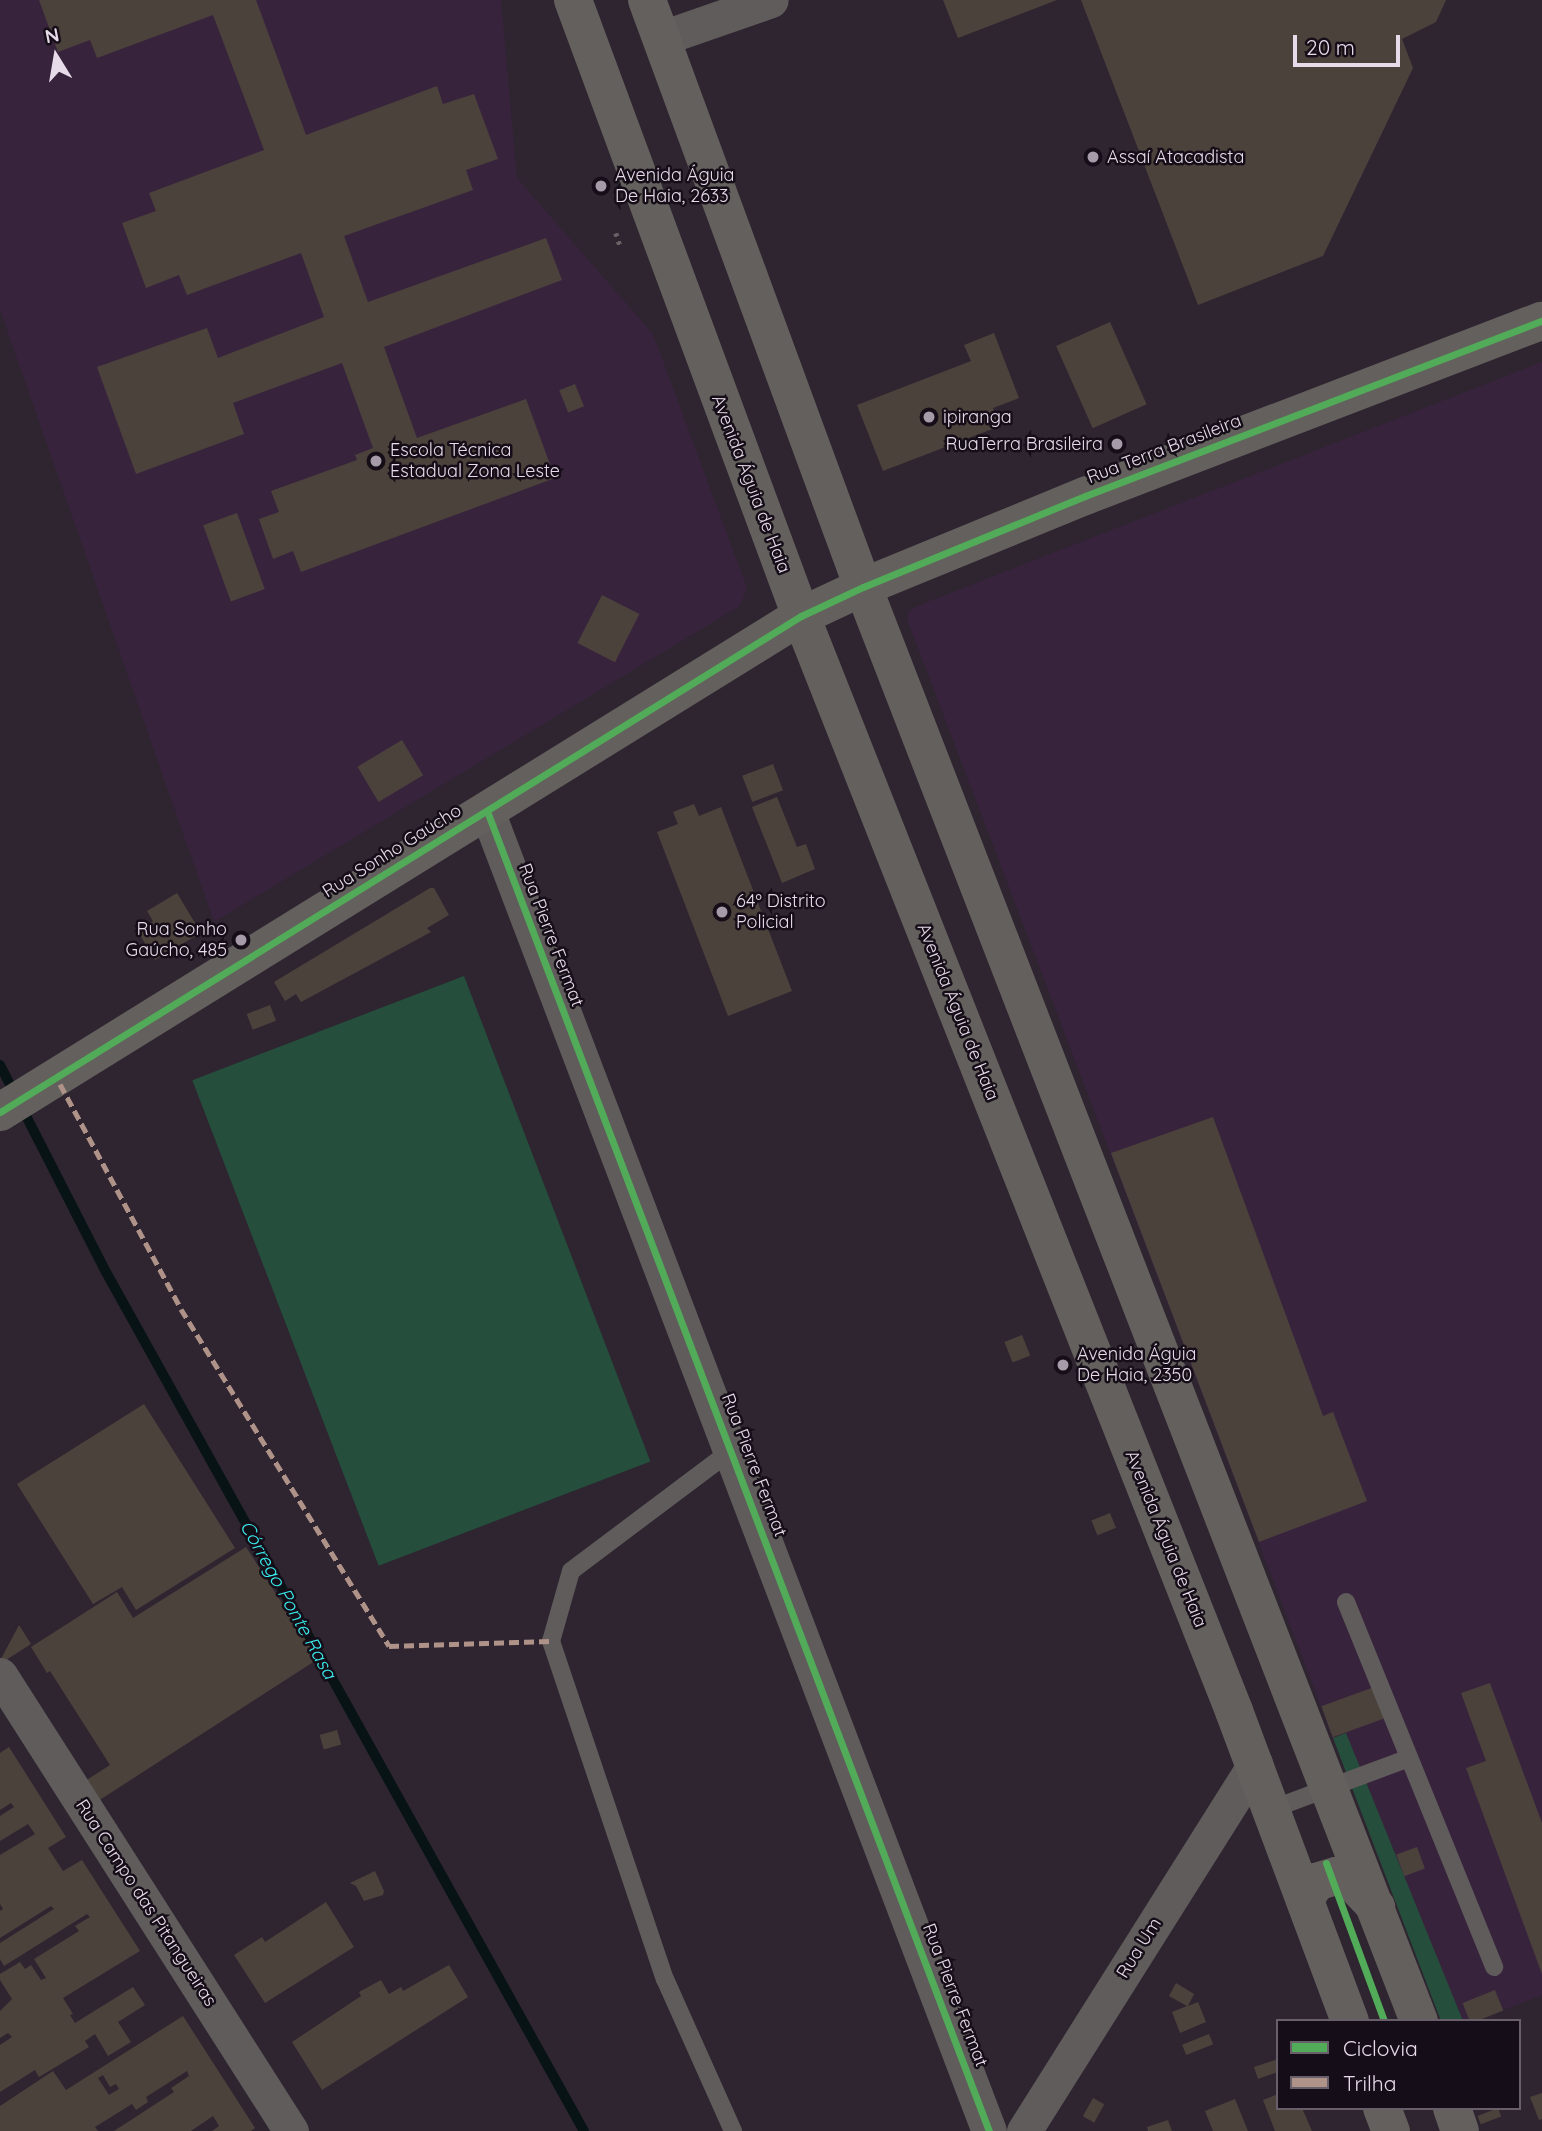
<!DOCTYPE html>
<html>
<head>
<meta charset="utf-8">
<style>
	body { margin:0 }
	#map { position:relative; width:1542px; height:2131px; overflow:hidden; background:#2e2530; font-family:Quicksand,sans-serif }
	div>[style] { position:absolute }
	.built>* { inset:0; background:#38233c }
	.green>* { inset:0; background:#254f3c; transform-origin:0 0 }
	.stream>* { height:10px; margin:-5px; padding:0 5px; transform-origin:5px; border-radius:5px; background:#071314 }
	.building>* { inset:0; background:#4c423c; transform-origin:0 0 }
	.path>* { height:4.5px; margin-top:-2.25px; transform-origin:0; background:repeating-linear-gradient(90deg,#666263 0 3.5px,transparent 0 8.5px) }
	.lane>* { height:18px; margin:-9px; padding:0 9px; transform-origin:9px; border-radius:9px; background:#5f5c5b }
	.street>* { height:35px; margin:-17.5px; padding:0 17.5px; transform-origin:17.5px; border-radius:17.5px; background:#5f5c5b }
	.secondary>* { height:38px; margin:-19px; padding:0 19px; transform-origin:19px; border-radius:19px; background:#64605d }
	.quiet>* { height:5px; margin-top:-2.5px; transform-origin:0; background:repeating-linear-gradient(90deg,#af9288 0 10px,transparent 0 15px) }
	.cycleway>* { height:7px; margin:-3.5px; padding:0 3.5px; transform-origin:3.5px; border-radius:3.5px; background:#51ab58 }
	.dots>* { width:19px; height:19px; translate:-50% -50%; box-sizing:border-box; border:4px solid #150d17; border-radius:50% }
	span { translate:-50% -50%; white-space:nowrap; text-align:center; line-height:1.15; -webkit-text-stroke:5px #150d17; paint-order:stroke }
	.poi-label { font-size:18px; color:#e7dbe9 }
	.left { translate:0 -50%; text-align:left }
	.right { translate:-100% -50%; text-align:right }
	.street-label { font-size:18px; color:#e7dbe9 }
	.water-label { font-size:19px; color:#39eeef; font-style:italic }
	.legend { position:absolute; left:1276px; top:2019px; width:245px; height:91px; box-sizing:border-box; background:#150d17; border:2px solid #695f6b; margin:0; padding:9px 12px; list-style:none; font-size:21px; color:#e7dbe9 }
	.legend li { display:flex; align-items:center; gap:14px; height:35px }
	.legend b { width:35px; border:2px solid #695f6b }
	.north { position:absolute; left:21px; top:21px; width:70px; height:70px; -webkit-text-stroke:5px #150d17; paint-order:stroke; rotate:349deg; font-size:19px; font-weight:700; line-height:28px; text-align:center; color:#e7dbe9 }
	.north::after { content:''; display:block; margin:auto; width:24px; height:32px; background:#e7dbe9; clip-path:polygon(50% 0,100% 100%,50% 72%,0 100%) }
	.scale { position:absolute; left:1293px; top:35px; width:107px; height:32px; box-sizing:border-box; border:4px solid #e7dbe9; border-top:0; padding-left:9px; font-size:21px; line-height:24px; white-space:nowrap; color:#e7dbe9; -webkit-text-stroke:5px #150d17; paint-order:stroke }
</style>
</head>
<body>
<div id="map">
	<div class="built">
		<div style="clip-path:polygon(0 0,501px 0,517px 178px,653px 334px,747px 588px,740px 606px,214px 922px,0 310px)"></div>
		<div style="clip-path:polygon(1542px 362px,1542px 1995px,1475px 2021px,1463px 2021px,1333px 1738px,908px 622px,908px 612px,917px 606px)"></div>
	</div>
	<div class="green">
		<div style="left:464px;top:976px;width:520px;height:291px;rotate:69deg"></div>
		<div style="clip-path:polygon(1346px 1733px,1463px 2021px,1441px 2021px,1333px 1738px)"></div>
	</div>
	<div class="stream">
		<div style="left:0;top:1065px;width:233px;rotate:62.9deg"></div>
		<div style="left:106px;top:1272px;width:983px;rotate:60.91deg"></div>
	</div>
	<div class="building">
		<div style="clip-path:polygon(39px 0,256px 0,306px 135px,437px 86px,443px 104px,474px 94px,498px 159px,466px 170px,473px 190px,344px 236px,368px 302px,546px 238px,562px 280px,384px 347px,417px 438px,526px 399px,555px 478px,301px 572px,293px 551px,273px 559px,259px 519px,279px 512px,271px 491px,357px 460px,355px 455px,373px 448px,342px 363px,233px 403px,244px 434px,136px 474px,97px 367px,207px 328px,218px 358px,324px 317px,301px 253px,187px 295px,179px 275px,146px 288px,122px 223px,156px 211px,149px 193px,264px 150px,213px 15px,97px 58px,90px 40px,58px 52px)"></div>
		<div style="clip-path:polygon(943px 0,1057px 0,958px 38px)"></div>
		<div style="clip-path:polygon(1081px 0,1446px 0,1436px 22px,1402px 39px,1413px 68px,1323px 256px,1198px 305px)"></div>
		<div style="left:1110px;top:322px;width:90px;height:59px;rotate:66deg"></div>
		<div style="clip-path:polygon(994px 333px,1019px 398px,993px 408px,1000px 426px,883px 471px,857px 405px,971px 361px,964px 345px)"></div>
		<div style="left:575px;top:384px;width:24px;height:17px;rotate:68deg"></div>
		<div style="left:237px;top:513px;width:81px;height:36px;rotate:70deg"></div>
		<div style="left:602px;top:595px;width:42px;height:54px;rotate:27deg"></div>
		<div style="left:402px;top:740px;width:41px;height:52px;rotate:59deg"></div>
		<div style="left:773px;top:764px;width:28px;height:33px;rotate:69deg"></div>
		<div style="clip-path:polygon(777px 797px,797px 847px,806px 844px,815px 869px,782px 883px,752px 807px)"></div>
		<div style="clip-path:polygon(694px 804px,699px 816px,721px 807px,792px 991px,728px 1016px,657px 832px,678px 824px,673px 812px)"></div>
		<div style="clip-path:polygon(430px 888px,434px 888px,449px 915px,427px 928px,431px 932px,301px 1002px,296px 994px,285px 1001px,274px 982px)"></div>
		<div style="clip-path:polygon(177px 893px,201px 933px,155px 960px,137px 930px,153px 921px,147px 911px)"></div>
		<div style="left:270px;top:1005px;width:17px;height:25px;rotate:69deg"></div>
		<div style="clip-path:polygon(1213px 1117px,1323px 1416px,1333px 1412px,1367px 1501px,1259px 1542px,1111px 1153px)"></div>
		<div style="left:1022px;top:1335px;width:22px;height:19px;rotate:68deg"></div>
		<div style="clip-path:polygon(144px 1404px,235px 1548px,136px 1610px,122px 1587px,93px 1604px,17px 1484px)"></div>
		<div style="left:1110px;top:1513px;width:16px;height:20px;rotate:68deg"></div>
		<div style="clip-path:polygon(246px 1547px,318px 1659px,95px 1803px,82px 1783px,110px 1765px,50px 1671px,47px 1673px,31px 1647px,117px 1592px,133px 1618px)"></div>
		<div style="clip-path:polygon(19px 1625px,31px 1644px,3px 1662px,1px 1659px)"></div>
		<div style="clip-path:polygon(1490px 1683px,1542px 1823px,1542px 1974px,1466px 1768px,1486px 1761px,1461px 1693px)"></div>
		<div style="left:1374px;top:1687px;width:33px;height:56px;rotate:70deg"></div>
		<div style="left:337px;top:1730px;width:15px;height:18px;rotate:74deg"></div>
		<div style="clip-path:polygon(9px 1747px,66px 1837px,48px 1848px,63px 1871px,82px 1860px,140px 1951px,63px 1998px,73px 2014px,70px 2015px,75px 2023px,133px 1987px,145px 2005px,118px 2022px,131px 2042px,108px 2056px,95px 2034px,85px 2041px,89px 2047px,39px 2077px,35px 2070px,0 2092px,0 2045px,12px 2037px,8px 2033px,0 2038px,0 2011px,12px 1999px,0 1980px,0 1974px,20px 1962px,25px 1969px,31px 1965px,41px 1980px,46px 1978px,34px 1959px,79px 1931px,75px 1926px,90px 1917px,87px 1914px,4px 1966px,0 1959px,0 1943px,54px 1909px,51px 1906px,0 1938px,0 1911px,3px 1909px,0 1904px,0 1855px,35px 1834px,28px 1824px,0 1841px,0 1816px,14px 1807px,11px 1803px,0 1810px,0 1753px)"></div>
		<div style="left:1417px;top:1847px;width:23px;height:22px;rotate:70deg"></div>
		<div style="clip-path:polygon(375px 1871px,384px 1891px,383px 1895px,364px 1901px,356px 1886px,350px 1883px)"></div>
		<div style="clip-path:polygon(326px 1902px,354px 1947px,265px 2003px,234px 1955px,262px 1937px,265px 1942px)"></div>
		<div style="clip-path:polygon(449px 1965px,468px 1997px,322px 2090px,292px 2042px,361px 1996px,359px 1992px,381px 1980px,389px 1994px,401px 1987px,403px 1991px)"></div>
		<div style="clip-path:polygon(1176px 1983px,1194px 1994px,1188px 2006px,1198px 2002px,1206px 2022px,1180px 2033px,1172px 2012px,1187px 2006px,1169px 1996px)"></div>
		<div style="left:1495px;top:1990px;width:22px;height:35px;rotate:68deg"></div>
		<div style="clip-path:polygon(evenodd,183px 2016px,255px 2128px,251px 2131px,212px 2131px,219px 2126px,213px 2116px,191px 2131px,114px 2131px,174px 2092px,171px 2088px,189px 2076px,187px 2071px,146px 2097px,148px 2102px,136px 2110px,132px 2104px,95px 2127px,98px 2131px,0 2131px,0 2106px,53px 2071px,66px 2090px,183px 2016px,103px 2075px,110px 2087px,116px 2084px,119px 2089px,109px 2095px,98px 2078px,103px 2075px)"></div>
		<div style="left:1209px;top:2034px;width:11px;height:29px;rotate:68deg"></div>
		<div style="clip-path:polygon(1278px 2059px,1278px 2072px,1258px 2079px,1254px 2067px)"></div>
		<div style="clip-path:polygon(1542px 2093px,1542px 2119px,1539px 2120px,1530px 2097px)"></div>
		<div style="clip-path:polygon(1278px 2094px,1278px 2108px,1302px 2108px,1312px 2131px,1275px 2131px,1263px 2100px)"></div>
		<div style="left:1093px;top:2098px;width:13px;height:21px;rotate:29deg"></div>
		<div style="clip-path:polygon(1235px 2099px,1248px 2131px,1213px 2131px,1205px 2111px)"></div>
		<div style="left:1498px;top:2108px;width:9px;height:22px;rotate:69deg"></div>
		<div style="clip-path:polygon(1168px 2120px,1172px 2131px,1148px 2131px,1147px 2127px)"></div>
	</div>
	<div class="path">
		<div style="left:616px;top:233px;width:13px;rotate:72deg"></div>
	</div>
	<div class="lane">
		<div style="left:732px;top:1450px;width:201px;rotate:143.1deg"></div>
		<div style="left:571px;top:1571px;width:73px;rotate:105.9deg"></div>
		<div style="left:551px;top:1641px;width:357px;rotate:71.4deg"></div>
		<div style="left:665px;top:1979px;width:167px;rotate:65.9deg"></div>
		<div style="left:1346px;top:1602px;width:394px;rotate:67.9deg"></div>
		<div style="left:1272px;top:1809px;width:146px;rotate:-20.4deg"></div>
	</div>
	<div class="street">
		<div style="left:662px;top:38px;width:115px;rotate:-19.2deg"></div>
		<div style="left:487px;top:811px;width:1412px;rotate:69.18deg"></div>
		<div style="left:0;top:1675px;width:541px;rotate:57.46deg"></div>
		<div style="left:1024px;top:2131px;width:434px;rotate:-57.8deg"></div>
	</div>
	<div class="secondary">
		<div style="left:573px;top:0;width:657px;rotate:69.69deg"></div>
		<div style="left:801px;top:616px;width:1178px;rotate:68.42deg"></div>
		<div style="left:1234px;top:1711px;width:331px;rotate:69.5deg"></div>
		<div style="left:647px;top:0;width:625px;rotate:69.8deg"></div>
		<div style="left:863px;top:587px;width:1538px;rotate:68.81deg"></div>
		<div style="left:0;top:1112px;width:942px;rotate:-31.77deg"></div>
		<div style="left:801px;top:616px;width:68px;rotate:-25.1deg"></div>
		<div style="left:863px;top:587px;width:240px;rotate:-22.3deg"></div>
		<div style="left:1085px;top:496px;width:489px;rotate:-21deg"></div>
		<div style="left:1306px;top:1898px;width:19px;rotate:-58deg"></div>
		<div style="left:1316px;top:1882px;width:21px;rotate:-17deg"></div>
		<div style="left:1336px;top:1876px;width:20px;rotate:24deg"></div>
		<div style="left:1354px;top:1884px;width:32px;rotate:46deg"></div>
		<div style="left:1382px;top:2108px;width:25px;rotate:69deg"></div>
		<div style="left:1452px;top:2108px;width:24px;rotate:71deg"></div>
	</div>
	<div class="quiet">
		<div style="left:60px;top:1084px;width:255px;rotate:61.7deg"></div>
		<div style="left:181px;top:1309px;width:396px;rotate:58.3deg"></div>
		<div style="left:389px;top:1646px;width:162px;rotate:-1.8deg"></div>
	</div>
	<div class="cycleway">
		<div style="left:487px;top:811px;width:1412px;rotate:69.18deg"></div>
		<div style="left:0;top:1112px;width:942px;rotate:-31.77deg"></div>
		<div style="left:801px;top:616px;width:68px;rotate:-25.1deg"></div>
		<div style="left:863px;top:587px;width:240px;rotate:-22.3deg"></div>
		<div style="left:1085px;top:496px;width:489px;rotate:-21deg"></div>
		<div style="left:1326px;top:1863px;width:168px;rotate:69.8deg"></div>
	</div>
	<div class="dots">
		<div style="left:1093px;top:157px;background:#a69ba8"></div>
		<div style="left:601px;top:186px;background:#a69ba8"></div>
		<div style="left:929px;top:417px;background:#a69ba8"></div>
		<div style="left:1117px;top:444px;background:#a69ba8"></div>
		<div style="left:376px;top:461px;background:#a69ba8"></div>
		<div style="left:722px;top:912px;background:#a69ba8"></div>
		<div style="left:241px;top:940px;background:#a69ba8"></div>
		<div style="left:1063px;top:1365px;background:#a69ba8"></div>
	</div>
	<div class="poi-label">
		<span class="left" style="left:1107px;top:157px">Assaí Atacadista</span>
		<span class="left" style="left:615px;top:186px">Avenida Águia<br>De Haia, 2633</span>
		<span class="left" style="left:943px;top:417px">ipiranga</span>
		<span class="right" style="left:1103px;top:444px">RuaTerra Brasileira</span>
		<span class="left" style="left:390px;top:461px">Escola Técnica<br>Estadual Zona Leste</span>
		<span class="left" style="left:736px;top:912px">64º Distrito<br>Policial</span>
		<span class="right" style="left:227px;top:940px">Rua Sonho<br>Gaúcho, 485</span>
		<span class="left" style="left:1077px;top:1365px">Avenida Águia<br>De Haia, 2350</span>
	</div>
	<div class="street-label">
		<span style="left:1164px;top:449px;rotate:-21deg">Rua Terra Brasileira</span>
		<span style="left:751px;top:484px;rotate:69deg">Avenida Águia de Haia</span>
		<span style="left:392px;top:851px;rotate:-32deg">Rua Sonho Gaúcho</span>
		<span style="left:551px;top:935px;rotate:69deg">Rua Pierre Fermat</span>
		<span style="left:958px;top:1012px;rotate:68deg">Avenida Águia de Haia</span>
		<span style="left:754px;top:1465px;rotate:69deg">Rua Pierre Fermat</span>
		<span style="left:1166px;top:1539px;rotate:68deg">Avenida Águia de Haia</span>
		<span style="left:146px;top:1903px;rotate:57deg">Rua Campo das Pitangueiras</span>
		<span style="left:1139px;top:1948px;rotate:-58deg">Rua Um</span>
		<span style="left:955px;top:1995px;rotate:69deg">Rua Pierre Fermat</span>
	</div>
	<div class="water-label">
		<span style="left:288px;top:1600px;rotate:61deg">Córrego Ponte Rasa</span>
	</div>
	<ul class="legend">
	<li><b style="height:9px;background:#51ab58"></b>Ciclovia</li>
	<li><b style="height:9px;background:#af9288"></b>Trilha</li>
	</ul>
	<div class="north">N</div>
	<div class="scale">20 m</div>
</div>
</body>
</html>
